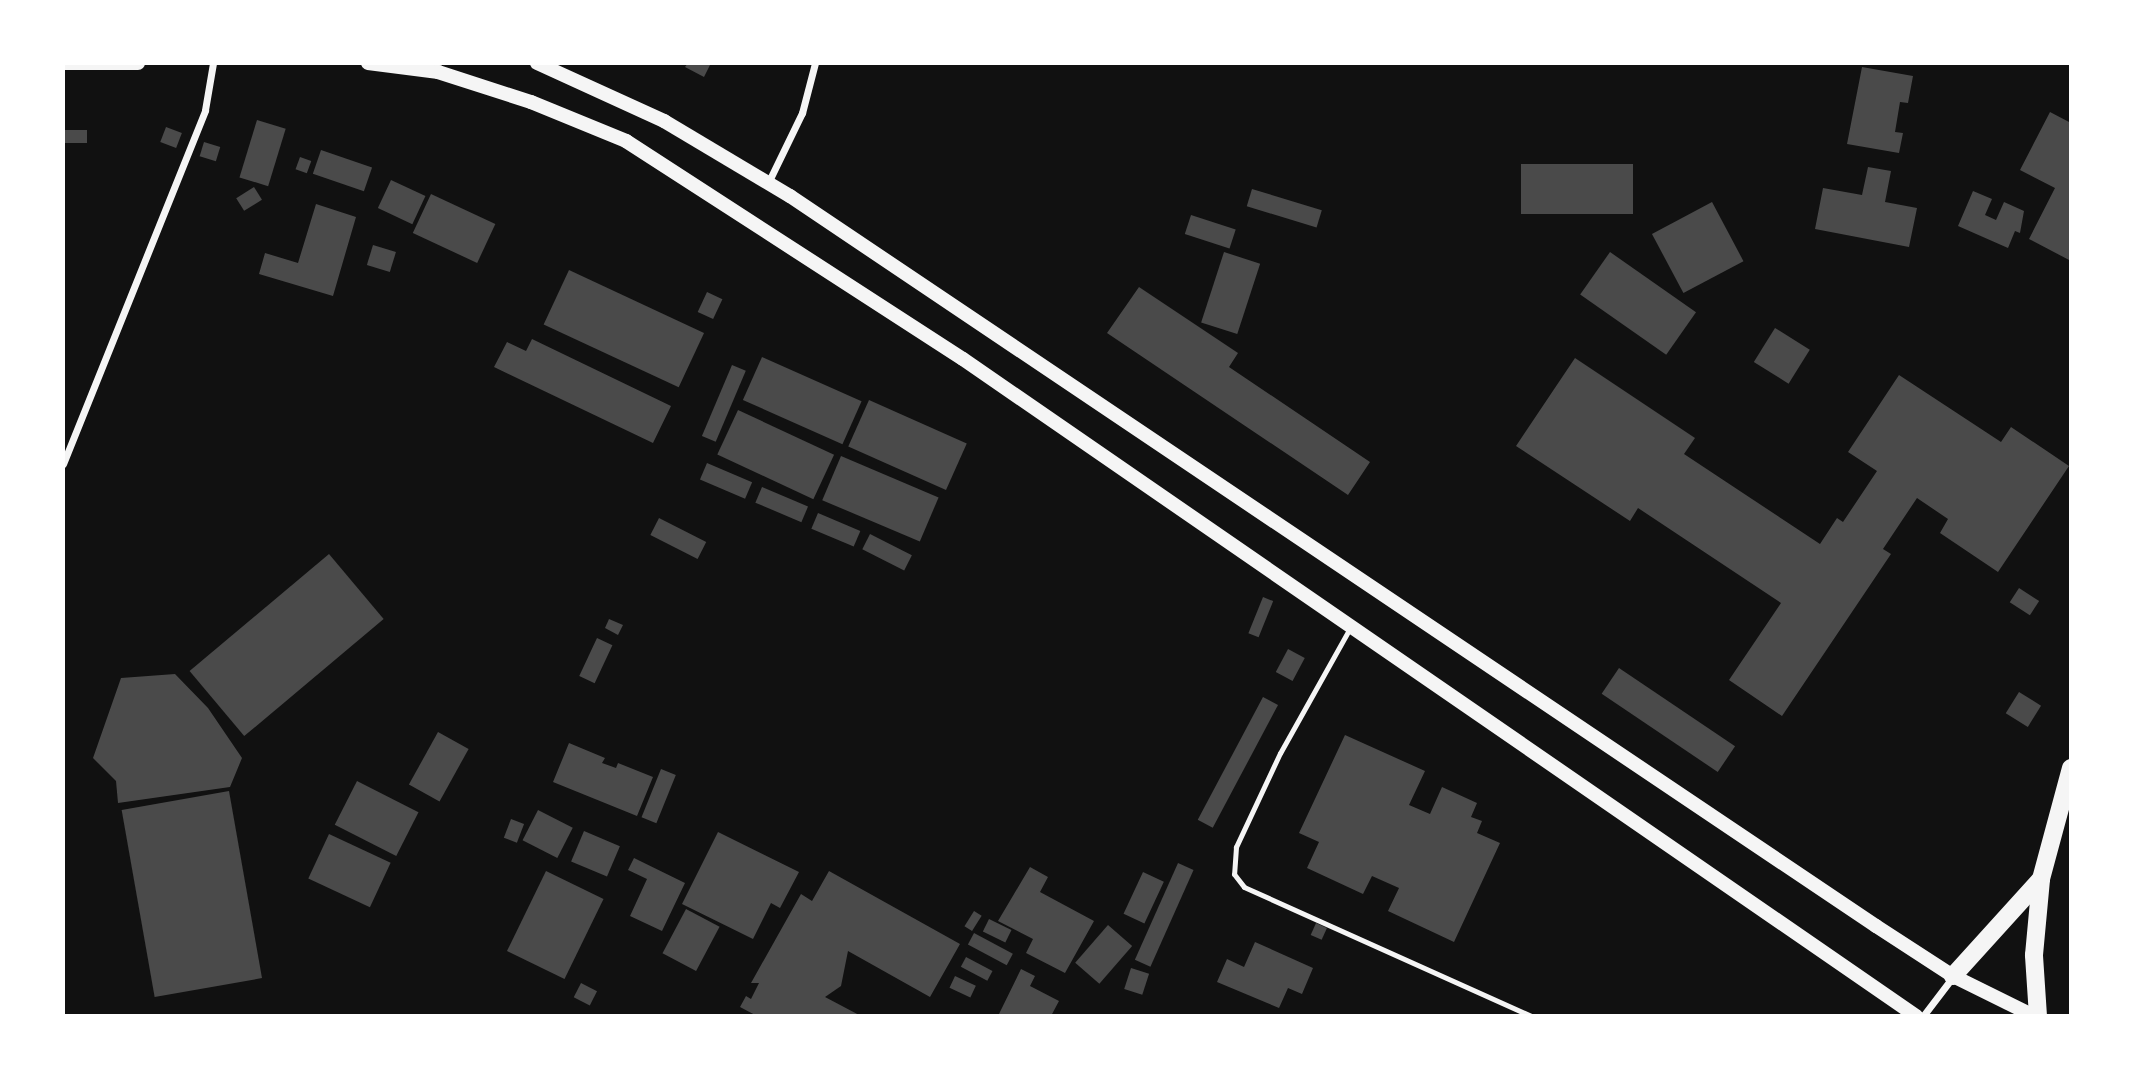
<!DOCTYPE html>
<html>
<head>
<meta charset="utf-8">
<style>
	body { margin:0 }
	#map { position:relative; width:2134px; height:1079px; overflow:hidden; background:#111; font-family:Bitter,serif }
	div>[style] { position:absolute }
	.building>* { inset:0; background:#4a4a4a; transform-origin:0 0 }
	.service>* { height:5px; margin:-2.5px; padding:0 2.5px; transform-origin:2.5px; border-radius:2.5px; background:#f5f5f5 }
	.minor>* { height:7px; margin:-3.5px; padding:0 3.5px; transform-origin:3.5px; border-radius:3.5px; background:#f5f5f5 }
	.secondary>* { height:14px; margin:-7px; padding:0 7px; transform-origin:7px; border-radius:7px; background:#f5f5f5 }
	.primary>* { height:18px; margin:-9px; padding:0 9px; transform-origin:9px; border-radius:9px; background:#f5f5f5 }
	span { translate:-50% -50%; white-space:nowrap; text-align:center; line-height:1.15; -webkit-text-stroke:6px #fff; paint-order:stroke }
	.frame { position:absolute; inset:0; border:65px solid #fff; pointer-events:none }
</style>
</head>
<body>
<div id="map">
	<div class="building">
		<div style="clip-path:polygon(688px 63px,711px 63px,704px 77px,685px 67px)"></div>
		<div style="clip-path:polygon(1862px 67px,1913px 76px,1908px 103px,1900px 102px,1895px 132px,1903px 133px,1899px 153px,1847px 144px)"></div>
		<div style="clip-path:polygon(2050px 112px,2071px 123px,2071px 261px,2029px 239px,2055px 188px,2020px 170px)"></div>
		<div style="left:257px;top:120px;width:30px;height:60px;rotate:17deg"></div>
		<div style="left:166px;top:127px;width:17px;height:16px;rotate:21deg"></div>
		<div style="left:64px;top:130px;width:23px;height:13px"></div>
		<div style="left:204px;top:142px;width:17px;height:15px;rotate:17deg"></div>
		<div style="left:321px;top:150px;width:54px;height:25px;rotate:19deg"></div>
		<div style="left:300px;top:157px;width:12px;height:13px;rotate:20deg"></div>
		<div style="left:1633px;top:164px;width:50px;height:112px;rotate:90deg"></div>
		<div style="clip-path:polygon(1868px 167px,1891px 171px,1885px 202px,1917px 208px,1909px 247px,1815px 229px,1823px 188px,1862px 195px)"></div>
		<div style="left:391px;top:180px;width:38px;height:31px;rotate:25deg"></div>
		<div style="left:254px;top:187px;width:15px;height:21px;rotate:58deg"></div>
		<div style="left:1252px;top:189px;width:73px;height:18px;rotate:17deg"></div>
		<div style="clip-path:polygon(1973px 191px,1992px 199px,1985px 215px,1996px 220px,2004px 202px,2024px 211px,2020px 233px,2015px 231px,2008px 248px,1958px 226px)"></div>
		<div style="left:431px;top:194px;width:71px;height:43px;rotate:25deg"></div>
		<div style="left:1712px;top:202px;width:67px;height:68px;rotate:62deg"></div>
		<div style="clip-path:polygon(316px 204px,356px 217px,333px 296px,259px 274px,265px 253px,298px 263px)"></div>
		<div style="left:1191px;top:215px;width:47px;height:20px;rotate:18deg"></div>
		<div style="left:373px;top:245px;width:24px;height:21px;rotate:17deg"></div>
		<div style="left:1224px;top:252px;width:38px;height:74px;rotate:18deg"></div>
		<div style="left:1610px;top:252px;width:105px;height:52px;rotate:35deg"></div>
		<div style="left:569px;top:270px;width:149px;height:60px;rotate:25deg"></div>
		<div style="clip-path:polygon(1139px 287px,1238px 353px,1229px 367px,1370px 462px,1348px 495px,1107px 333px)"></div>
		<div style="left:707px;top:292px;width:17px;height:22px;rotate:25deg"></div>
		<div style="left:1775px;top:328px;width:41px;height:40px;rotate:32deg"></div>
		<div style="clip-path:polygon(532px 339px,671px 406px,653px 443px,494px 367px,507px 342px,526px 351px)"></div>
		<div style="left:762px;top:357px;width:109px;height:47px;rotate:24deg"></div>
		<div style="clip-path:polygon(1575px 358px,1695px 438px,1684px 454px,1820px 544px,1837px 518px,1843px 522px,1877px 471px,1848px 452px,1899px 375px,2001px 442px,2011px 427px,2069px 466px,1998px 572px,1940px 533px,1948px 519px,1917px 498px,1883px 549px,1891px 554px,1782px 716px,1729px 680px,1781px 603px,1638px 508px,1630px 521px,1516px 446px)"></div>
		<div style="left:732px;top:365px;width:15px;height:77px;rotate:23deg"></div>
		<div style="left:869px;top:400px;width:107px;height:51px;rotate:24deg"></div>
		<div style="left:738px;top:410px;width:106px;height:49px;rotate:25deg"></div>
		<div style="left:841px;top:456px;width:106px;height:48px;rotate:23deg"></div>
		<div style="left:707px;top:463px;width:49px;height:18px;rotate:23deg"></div>
		<div style="left:762px;top:487px;width:50px;height:17px;rotate:23deg"></div>
		<div style="left:818px;top:513px;width:46px;height:17px;rotate:23deg"></div>
		<div style="left:659px;top:518px;width:53px;height:19px;rotate:27deg"></div>
		<div style="left:870px;top:534px;width:47px;height:17px;rotate:27deg"></div>
		<div style="left:329px;top:554px;width:85px;height:182px;rotate:50deg"></div>
		<div style="left:2019px;top:588px;width:24px;height:17px;rotate:33deg"></div>
		<div style="left:1263px;top:597px;width:11px;height:39px;rotate:22deg"></div>
		<div style="clip-path:polygon(609px 619px,623px 625px,618px 635px,605px 628px)"></div>
		<div style="left:597px;top:638px;width:17px;height:42px;rotate:25deg"></div>
		<div style="left:1288px;top:649px;width:19px;height:26px;rotate:28deg"></div>
		<div style="left:1619px;top:668px;width:140px;height:31px;rotate:34deg"></div>
		<div style="clip-path:polygon(175px 674px,208px 708px,242px 758px,230px 787px,118px 803px,116px 781px,93px 758px,121px 678px)"></div>
		<div style="left:2019px;top:692px;width:26px;height:25px;rotate:32deg"></div>
		<div style="left:1263px;top:697px;width:17px;height:139px;rotate:28deg"></div>
		<div style="left:438px;top:732px;width:35px;height:60px;rotate:29deg"></div>
		<div style="clip-path:polygon(1345px 735px,1425px 771px,1409px 805px,1430px 814px,1442px 787px,1477px 803px,1471px 817px,1482px 821px,1477px 833px,1500px 843px,1454px 942px,1388px 911px,1399px 888px,1372px 876px,1363px 894px,1307px 868px,1319px 842px,1299px 833px)"></div>
		<div style="clip-path:polygon(569px 743px,605px 758px,602px 763px,616px 768px,618px 763px,653px 777px,637px 816px,553px 782px)"></div>
		<div style="left:661px;top:769px;width:16px;height:52px;rotate:22deg"></div>
		<div style="left:357px;top:781px;width:69px;height:49px;rotate:27deg"></div>
		<div style="left:229px;top:791px;width:190px;height:109px;rotate:80deg"></div>
		<div style="left:538px;top:810px;width:39px;height:34px;rotate:27deg"></div>
		<div style="left:511px;top:819px;width:14px;height:20px;rotate:21deg"></div>
		<div style="left:584px;top:831px;width:39px;height:33px;rotate:23deg"></div>
		<div style="clip-path:polygon(718px 832px,799px 872px,780px 908px,771px 903px,753px 939px,682px 904px)"></div>
		<div style="left:329px;top:834px;width:68px;height:49px;rotate:25deg"></div>
		<div style="clip-path:polygon(634px 858px,685px 883px,662px 931px,630px 916px,647px 879px,628px 870px)"></div>
		<div style="left:1178px;top:863px;width:17px;height:106px;rotate:24deg"></div>
		<div style="clip-path:polygon(1030px 867px,1048px 877px,1040px 892px,1094px 921px,1065px 973px,1026px 953px,1033px 939px,998px 921px)"></div>
		<div style="left:546px;top:871px;width:64px;height:89px;rotate:26deg"></div>
		<div style="clip-path:polygon(829px 871px,960px 944px,930px 997px,848px 951px,841px 986px,825px 997px,861px 1016px,757px 1016px,740px 1007px,746px 996px,751px 999px,759px 983px,751px 983px,801px 894px,812px 901px)"></div>
		<div style="left:1143px;top:872px;width:23px;height:46px;rotate:25deg"></div>
		<div style="left:686px;top:909px;width:38px;height:50px;rotate:28deg"></div>
		<div style="left:974px;top:911px;width:9px;height:18px;rotate:32deg"></div>
		<div style="left:989px;top:919px;width:25px;height:14px;rotate:26deg"></div>
		<div style="left:1316px;top:923px;width:12px;height:13px;rotate:24deg"></div>
		<div style="left:1108px;top:925px;width:32px;height:50px;rotate:41deg"></div>
		<div style="left:974px;top:933px;width:44px;height:13px;rotate:28deg"></div>
		<div style="clip-path:polygon(1255px 942px,1313px 968px,1302px 994px,1288px 988px,1279px 1008px,1217px 982px,1227px 959px,1244px 967px)"></div>
		<div style="left:966px;top:957px;width:30px;height:11px;rotate:28deg"></div>
		<div style="left:1131px;top:968px;width:19px;height:22px;rotate:18deg"></div>
		<div style="clip-path:polygon(1021px 969px,1035px 976px,1030px 986px,1059px 1001px,1051px 1016px,998px 1016px)"></div>
		<div style="left:955px;top:976px;width:23px;height:13px;rotate:25deg"></div>
		<div style="left:581px;top:983px;width:18px;height:16px;rotate:27deg"></div>
	</div>
	<div class="service">
		<div style="left:1350px;top:628px;width:143px;rotate:119.2deg"></div>
		<div style="left:1280px;top:753px;width:104px;rotate:115.1deg"></div>
		<div style="left:1236px;top:847px;width:27px;rotate:94deg"></div>
		<div style="left:1234px;top:874px;width:16px;rotate:52deg"></div>
		<div style="left:1244px;top:887px;width:315px;rotate:24.2deg"></div>
	</div>
	<div class="minor">
		<div style="left:768px;top:183px;width:78px;rotate:-64.1deg"></div>
		<div style="left:802px;top:113px;width:52px;rotate:-75.4deg"></div>
		<div style="left:63px;top:464px;width:381px;rotate:-68.1deg"></div>
		<div style="left:205px;top:110px;width:48px;rotate:-80.3deg"></div>
		<div style="left:1923px;top:1016px;width:48px;rotate:-52.7deg"></div>
	</div>
	<div class="secondary">
		<div style="left:63px;top:63px;width:75px"></div>
		<div style="left:368px;top:63px;width:71px;rotate:7.3deg"></div>
		<div style="left:438px;top:72px;width:98px;rotate:17.9deg"></div>
		<div style="left:531px;top:102px;width:103px;rotate:22.3deg"></div>
		<div style="left:626px;top:141px;width:401px;rotate:32.9deg"></div>
		<div style="left:963px;top:359px;width:1158px;rotate:34.58deg"></div>
		<div style="left:537px;top:63px;width:140px;rotate:24.5deg"></div>
		<div style="left:664px;top:121px;width:147px;rotate:30.8deg"></div>
		<div style="left:790px;top:196px;width:1309px;rotate:33.91deg"></div>
		<div style="left:1876px;top:926px;width:92px;rotate:33deg"></div>
		<div style="left:1953px;top:976px;width:90px;rotate:26.3deg"></div>
	</div>
	<div class="primary">
		<div style="left:1953px;top:976px;width:131px;rotate:-47.8deg"></div>
		<div style="left:2038px;top:1016px;width:61px;rotate:-93.8deg"></div>
		<div style="left:2034px;top:955px;width:76px;rotate:-84.7deg"></div>
		<div style="left:2041px;top:879px;width:115px;rotate:-74.9deg"></div>
	</div>
	<div class="frame"></div>
</div>
</body>
</html>
